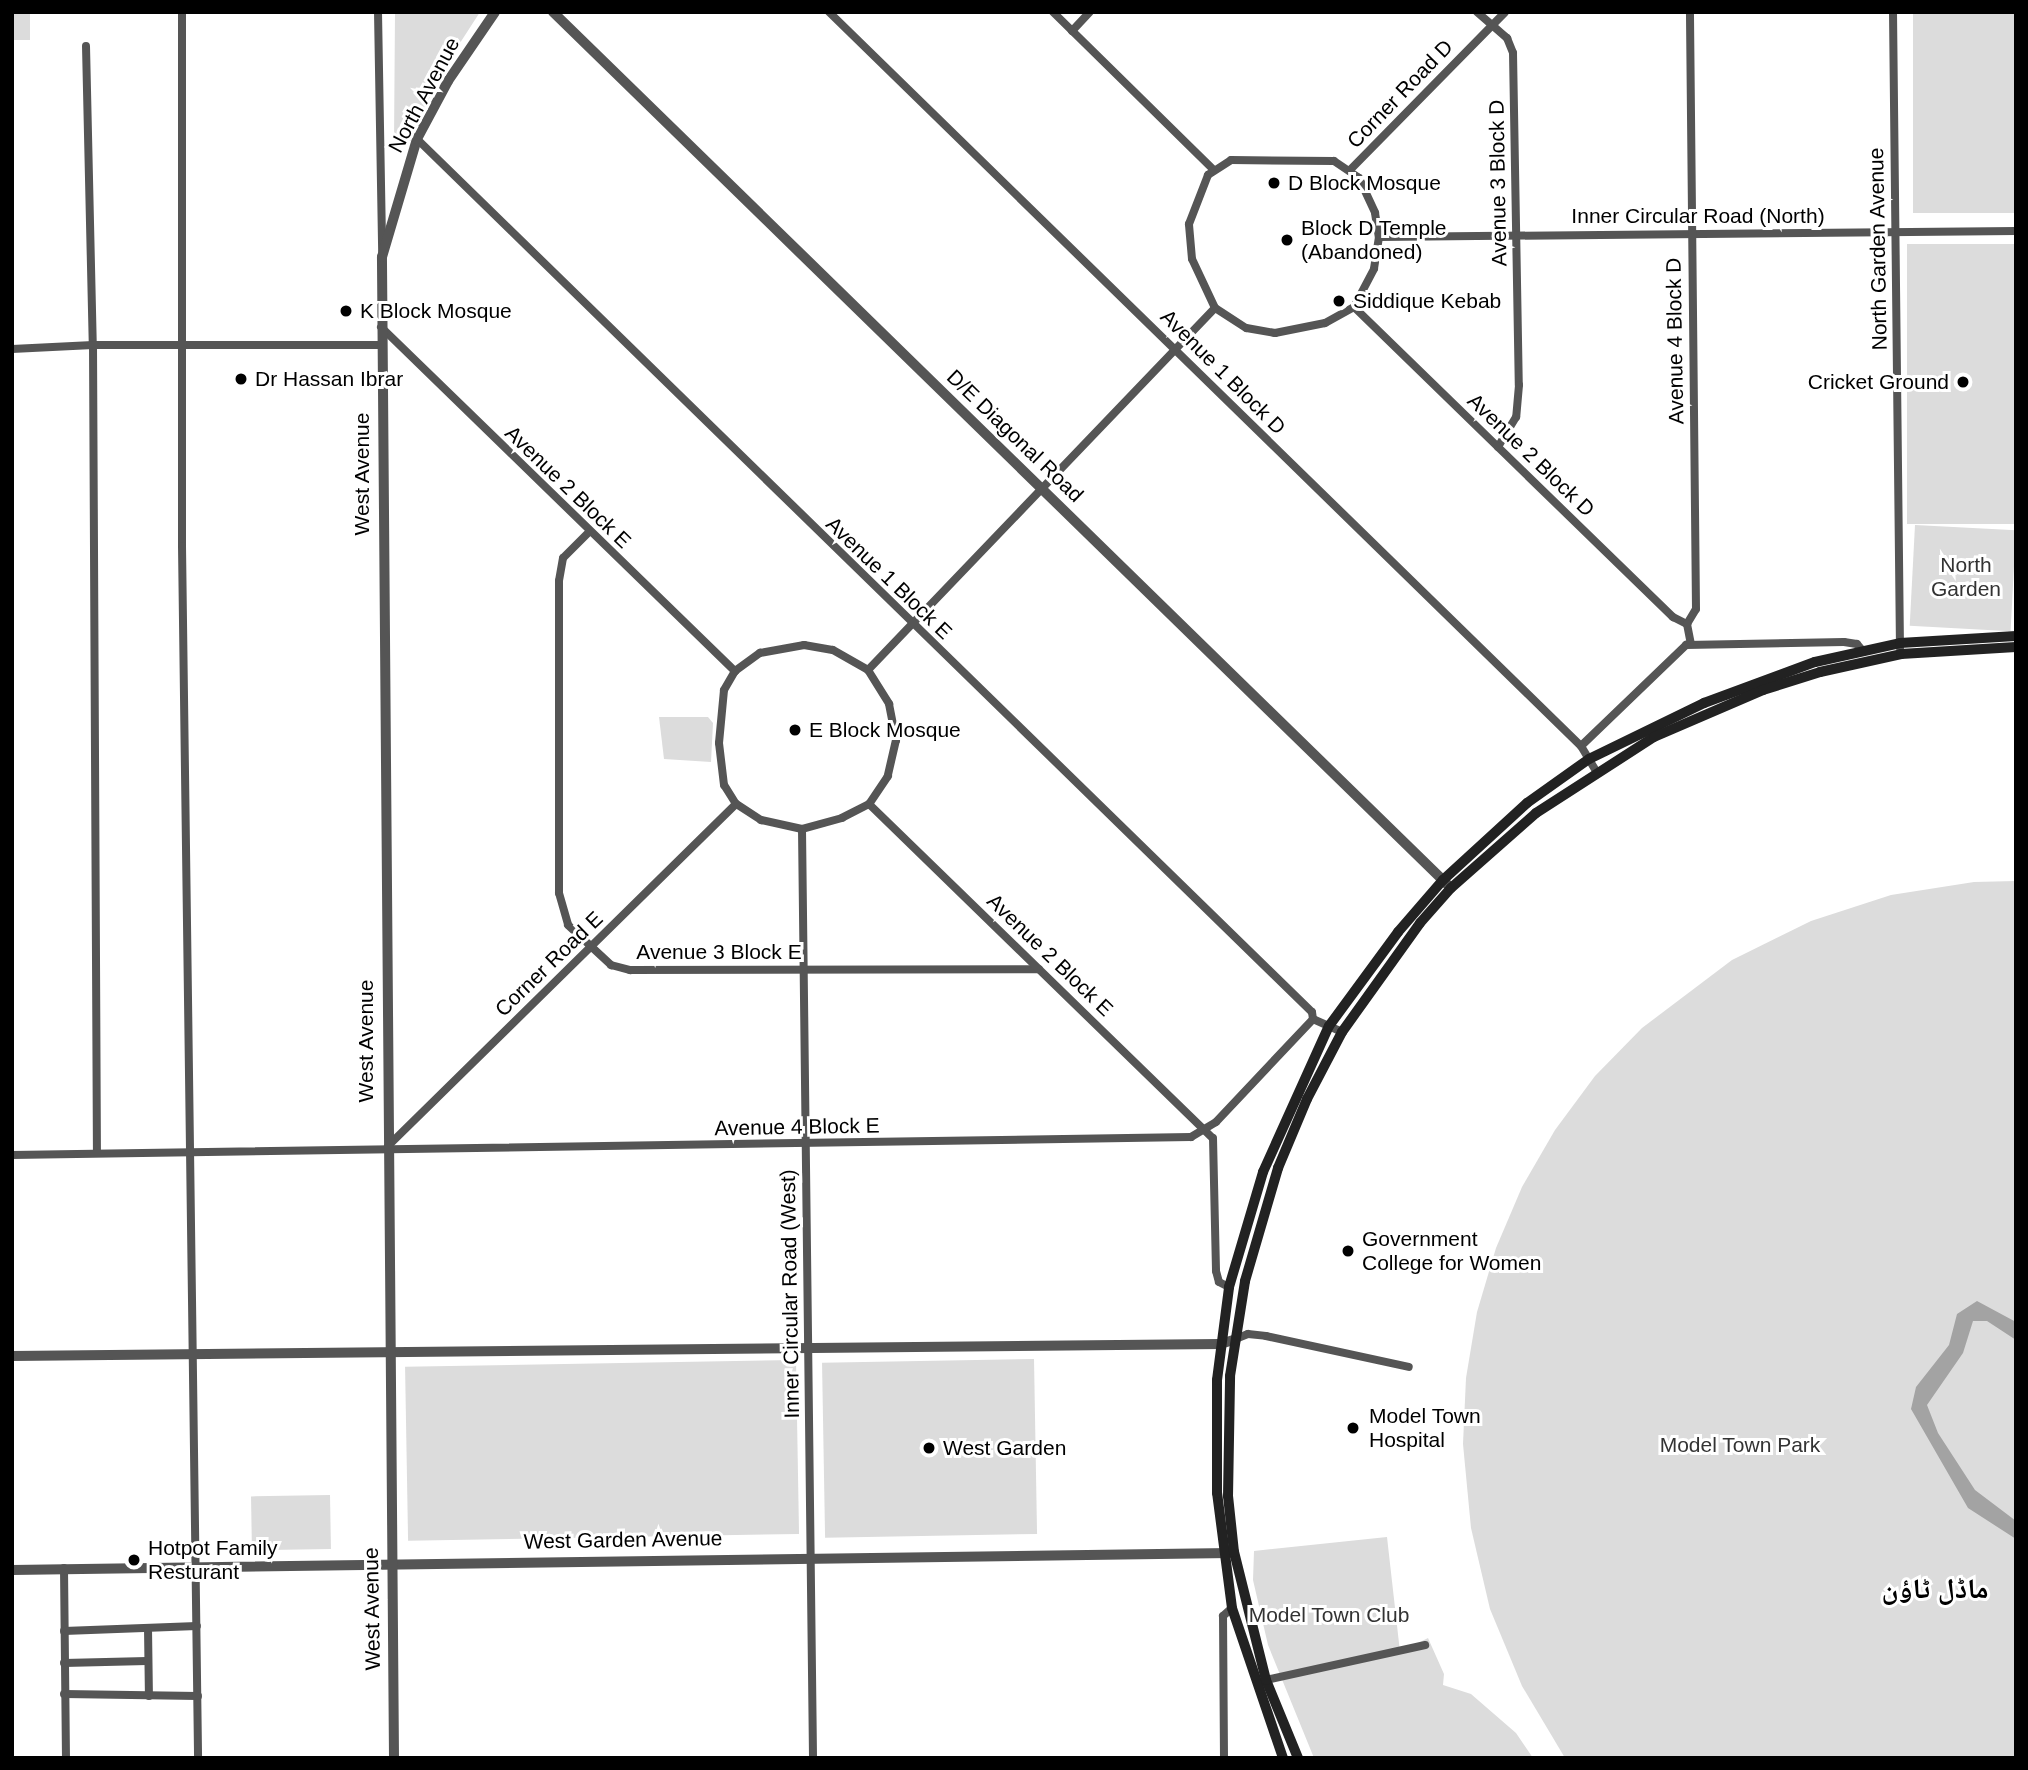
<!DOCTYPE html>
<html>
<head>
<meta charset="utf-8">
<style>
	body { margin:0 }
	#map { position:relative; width:2028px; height:1770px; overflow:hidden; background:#fff; font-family:Arial,"Noto Naskh Arabic",sans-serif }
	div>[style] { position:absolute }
	.green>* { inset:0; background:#dcdcdc; transform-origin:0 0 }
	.water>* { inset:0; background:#a3a3a3 }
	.minor>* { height:8px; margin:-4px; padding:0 4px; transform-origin:4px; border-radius:4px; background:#555 }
	.tertiary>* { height:10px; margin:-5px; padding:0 5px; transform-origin:5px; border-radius:5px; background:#555 }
	.secondary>* { height:10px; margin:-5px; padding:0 5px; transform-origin:5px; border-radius:5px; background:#222 }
	.dots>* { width:19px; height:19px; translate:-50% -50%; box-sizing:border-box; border:4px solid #fff; border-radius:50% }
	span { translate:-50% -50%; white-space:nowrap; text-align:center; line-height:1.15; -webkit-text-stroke:6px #fff; paint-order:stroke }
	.street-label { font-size:21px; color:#000 }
	.poi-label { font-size:21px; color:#000 }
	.left { translate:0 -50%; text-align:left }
	.right { translate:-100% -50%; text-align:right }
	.park-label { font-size:21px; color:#333 }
	.district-label { font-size:28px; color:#000; font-weight:700 }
	.frame { position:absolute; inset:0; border:14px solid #000; pointer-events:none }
</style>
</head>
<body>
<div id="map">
	<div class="green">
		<div style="left:12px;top:12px;width:18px;height:28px"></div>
		<div style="clip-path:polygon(395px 12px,480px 12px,440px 74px,410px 142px,394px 141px)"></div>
		<div style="left:1913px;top:12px;width:103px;height:201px"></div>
		<div style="left:2016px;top:244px;width:280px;height:109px;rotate:90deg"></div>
		<div style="left:1915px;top:525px;width:101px;height:101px;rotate:3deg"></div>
		<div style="clip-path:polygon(659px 717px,708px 717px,713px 723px,711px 762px,664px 759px)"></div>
		<div style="clip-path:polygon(2016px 881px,2016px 1758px,1565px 1758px,1522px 1686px,1490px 1609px,1471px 1528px,1463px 1444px,1466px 1378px,1477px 1312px,1496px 1248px,1522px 1187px,1555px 1130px,1595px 1076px,1642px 1028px,1732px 960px,1811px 921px,1891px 895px,1974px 882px)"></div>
		<div style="left:1034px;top:1359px;width:175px;height:212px;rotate:89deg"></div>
		<div style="left:796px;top:1360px;width:174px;height:391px;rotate:89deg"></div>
		<div style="left:330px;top:1495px;width:54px;height:79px;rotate:89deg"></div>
		<div style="clip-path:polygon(1387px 1537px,1400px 1652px,1428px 1638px,1444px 1674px,1443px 1685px,1471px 1694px,1516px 1733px,1533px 1758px,1314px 1758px,1268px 1645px,1253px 1580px,1254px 1551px)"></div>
	</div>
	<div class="water">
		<div style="clip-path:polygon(1977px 1301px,2016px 1322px,2016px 1340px,1987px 1321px,1973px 1321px,1963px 1353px,1927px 1405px,1938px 1433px,1975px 1490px,2016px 1521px,2016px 1539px,1968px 1508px,1911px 1409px,1916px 1387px,1949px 1345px,1957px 1314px)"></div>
	</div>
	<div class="minor">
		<div style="left:182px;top:12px;width:534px;rotate:90deg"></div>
		<div style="left:182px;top:546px;width:1212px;rotate:89.24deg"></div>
		<div style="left:378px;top:12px;width:239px;rotate:89deg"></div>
		<div style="left:829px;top:12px;width:1051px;rotate:44.31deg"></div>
		<div style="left:1581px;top:746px;width:29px;rotate:59deg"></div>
		<div style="left:1053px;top:12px;width:224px;rotate:44.5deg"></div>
		<div style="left:1477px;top:12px;width:40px;rotate:41deg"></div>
		<div style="left:1507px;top:38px;width:16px;rotate:68deg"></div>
		<div style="left:1513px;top:53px;width:332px;rotate:89deg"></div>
		<div style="left:1519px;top:385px;width:32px;rotate:95deg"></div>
		<div style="left:1516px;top:417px;width:35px;rotate:121deg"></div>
		<div style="left:1893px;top:12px;width:636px;rotate:89.37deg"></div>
		<div style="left:1072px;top:31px;width:26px;rotate:-47deg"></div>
		<div style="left:86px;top:46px;width:299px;rotate:88.7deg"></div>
		<div style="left:93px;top:345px;width:808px;rotate:89.72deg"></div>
		<div style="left:417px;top:139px;width:1250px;rotate:44.29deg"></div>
		<div style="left:1312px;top:1012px;width:7px;rotate:82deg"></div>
		<div style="left:1313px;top:1019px;width:32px;rotate:24deg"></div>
		<div style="left:1231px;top:160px;width:103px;rotate:0.6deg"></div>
		<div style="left:1334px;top:161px;width:30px;rotate:34deg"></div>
		<div style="left:1359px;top:178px;width:38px;rotate:65deg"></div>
		<div style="left:1375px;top:213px;width:24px;rotate:81deg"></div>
		<div style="left:1379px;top:237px;width:32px;rotate:99deg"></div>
		<div style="left:1374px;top:269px;width:43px;rotate:117.8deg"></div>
		<div style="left:1354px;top:307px;width:33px;rotate:151deg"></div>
		<div style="left:1325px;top:323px;width:51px;rotate:168.7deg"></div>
		<div style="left:1275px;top:333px;width:29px;rotate:-170deg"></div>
		<div style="left:1246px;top:328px;width:37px;rotate:-147deg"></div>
		<div style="left:1215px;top:308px;width:54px;rotate:-115.1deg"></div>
		<div style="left:1192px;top:259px;width:35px;rotate:-95deg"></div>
		<div style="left:1189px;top:224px;width:53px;rotate:-68.8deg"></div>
		<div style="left:1208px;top:175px;width:27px;rotate:-33deg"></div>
		<div style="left:1350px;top:170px;width:221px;rotate:-45.5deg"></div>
		<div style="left:1379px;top:237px;width:637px;rotate:-0.54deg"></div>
		<div style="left:1354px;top:307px;width:445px;rotate:44.2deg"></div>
		<div style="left:1673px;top:617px;width:16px;rotate:27deg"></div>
		<div style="left:381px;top:327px;width:494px;rotate:44.2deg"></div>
		<div style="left:12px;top:349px;width:81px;rotate:-2.8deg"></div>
		<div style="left:93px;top:345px;width:287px"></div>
		<div style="left:588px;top:533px;width:35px;rotate:135deg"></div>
		<div style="left:563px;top:558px;width:23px;rotate:100deg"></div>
		<div style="left:559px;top:581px;width:312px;rotate:90deg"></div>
		<div style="left:559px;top:893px;width:33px;rotate:74deg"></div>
		<div style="left:568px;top:925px;width:59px;rotate:42.9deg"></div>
		<div style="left:611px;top:965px;width:20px;rotate:15deg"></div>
		<div style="left:630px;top:970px;width:409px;rotate:-0.1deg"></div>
		<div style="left:1687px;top:624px;width:17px;rotate:-59deg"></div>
		<div style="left:1696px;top:609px;width:597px;rotate:-90.58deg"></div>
		<div style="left:1687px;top:624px;width:20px;rotate:79deg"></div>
		<div style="left:804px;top:645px;width:29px;rotate:10deg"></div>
		<div style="left:833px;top:650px;width:40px;rotate:29.7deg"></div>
		<div style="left:868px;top:670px;width:40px;rotate:58deg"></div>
		<div style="left:889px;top:704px;width:37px;rotate:79deg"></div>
		<div style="left:896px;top:740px;width:37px;rotate:103deg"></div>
		<div style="left:888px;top:776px;width:34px;rotate:124deg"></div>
		<div style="left:869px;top:804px;width:30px;rotate:153deg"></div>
		<div style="left:842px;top:818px;width:41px;rotate:164.6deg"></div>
		<div style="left:802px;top:829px;width:42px;rotate:-167.6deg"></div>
		<div style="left:761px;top:820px;width:30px;rotate:-147deg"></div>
		<div style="left:736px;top:804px;width:22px;rotate:-122deg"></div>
		<div style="left:724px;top:785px;width:42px;rotate:-96.8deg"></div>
		<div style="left:719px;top:743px;width:53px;rotate:-84.6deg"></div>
		<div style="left:724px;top:690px;width:22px;rotate:-60deg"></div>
		<div style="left:735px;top:671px;width:31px;rotate:-36deg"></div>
		<div style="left:760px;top:653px;width:45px;rotate:-10.3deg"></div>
		<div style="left:868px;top:670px;width:501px;rotate:-46.21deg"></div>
		<div style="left:1581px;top:746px;width:146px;rotate:-43.9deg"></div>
		<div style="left:1686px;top:645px;width:158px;rotate:-1.1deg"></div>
		<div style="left:1844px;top:642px;width:13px;rotate:9deg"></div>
		<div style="left:1857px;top:644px;width:8px;rotate:50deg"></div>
		<div style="left:869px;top:804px;width:479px;rotate:44.2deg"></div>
		<div style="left:1213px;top:1138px;width:133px;rotate:88.7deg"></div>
		<div style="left:1216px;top:1271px;width:11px;rotate:75deg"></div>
		<div style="left:1219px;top:1282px;width:11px;rotate:27deg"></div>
		<div style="left:802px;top:829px;width:929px;rotate:89.32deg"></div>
		<div style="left:388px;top:1146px;width:488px;rotate:-44.5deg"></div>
		<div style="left:12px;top:1155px;width:1179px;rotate:-0.87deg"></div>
		<div style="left:1191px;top:1137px;width:29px;rotate:-31deg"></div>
		<div style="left:1216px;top:1122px;width:141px;rotate:-46.7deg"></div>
		<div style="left:1233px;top:1340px;width:16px;rotate:-22deg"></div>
		<div style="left:1248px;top:1334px;width:18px;rotate:6deg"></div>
		<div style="left:1266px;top:1336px;width:146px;rotate:12.2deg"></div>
		<div style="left:64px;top:1568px;width:190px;rotate:89.4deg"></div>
		<div style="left:148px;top:1628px;width:68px;rotate:89.2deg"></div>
		<div style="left:64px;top:1631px;width:133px;rotate:-2.2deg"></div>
		<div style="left:64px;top:1663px;width:83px;rotate:-1.4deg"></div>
		<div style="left:1266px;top:1680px;width:163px;rotate:-12.4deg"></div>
		<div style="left:64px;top:1694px;width:134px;rotate:0.9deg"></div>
		<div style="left:1224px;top:1758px;width:142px;rotate:-90.4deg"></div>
		<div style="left:1223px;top:1616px;width:12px;rotate:-42deg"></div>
	</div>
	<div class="tertiary">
		<div style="left:553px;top:12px;width:1250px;rotate:44.29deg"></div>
		<div style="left:12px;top:1356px;width:1208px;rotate:-0.57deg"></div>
		<div style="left:1220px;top:1344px;width:14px;rotate:-17deg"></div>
		<div style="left:12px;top:1570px;width:1218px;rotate:-0.8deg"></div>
		<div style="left:394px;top:1758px;width:1501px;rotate:-90.46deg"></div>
		<div style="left:382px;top:257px;width:123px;rotate:-73.5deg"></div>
		<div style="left:417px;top:139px;width:66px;rotate:-61.9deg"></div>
		<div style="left:448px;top:81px;width:83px;rotate:-55.7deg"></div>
	</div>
	<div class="secondary">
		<div style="left:1283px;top:1758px;width:158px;rotate:-108.8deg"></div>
		<div style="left:1232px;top:1608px;width:116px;rotate:-97.4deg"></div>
		<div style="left:1217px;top:1493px;width:113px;rotate:-90deg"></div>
		<div style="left:1217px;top:1380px;width:94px;rotate:-82.6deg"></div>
		<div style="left:1229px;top:1287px;width:120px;rotate:-73.5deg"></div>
		<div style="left:1263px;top:1172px;width:160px;rotate:-65.7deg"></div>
		<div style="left:1329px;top:1026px;width:117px;rotate:-53.7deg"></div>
		<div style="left:1398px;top:932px;width:69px;rotate:-49.1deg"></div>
		<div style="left:1443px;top:880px;width:114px;rotate:-42.5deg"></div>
		<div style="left:1527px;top:803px;width:76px;rotate:-35.4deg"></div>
		<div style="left:1589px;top:759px;width:128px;rotate:-26deg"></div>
		<div style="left:1704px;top:703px;width:118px;rotate:-20.3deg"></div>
		<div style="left:1815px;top:662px;width:87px;rotate:-12.6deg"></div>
		<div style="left:1900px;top:643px;width:116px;rotate:-3.5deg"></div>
		<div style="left:1298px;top:1758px;width:84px;rotate:-112.3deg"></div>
		<div style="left:1266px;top:1680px;width:132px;rotate:-104deg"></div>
		<div style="left:1234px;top:1552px;width:56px;rotate:-96.1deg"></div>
		<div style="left:1228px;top:1496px;width:120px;rotate:-89deg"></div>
		<div style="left:1230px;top:1376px;width:96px;rotate:-81deg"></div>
		<div style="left:1245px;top:1281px;width:118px;rotate:-73.7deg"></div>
		<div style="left:1278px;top:1168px;width:75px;rotate:-67.2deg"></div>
		<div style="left:1307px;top:1099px;width:76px;rotate:-62.4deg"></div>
		<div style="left:1342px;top:1032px;width:134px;rotate:-54.4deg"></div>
		<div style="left:1420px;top:923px;width:47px;rotate:-48.5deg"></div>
		<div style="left:1451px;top:888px;width:113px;rotate:-41.4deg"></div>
		<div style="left:1536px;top:813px;width:140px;rotate:-32.8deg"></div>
		<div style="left:1654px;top:737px;width:119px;rotate:-23.3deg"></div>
		<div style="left:1763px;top:690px;width:60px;rotate:-17.5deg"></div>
		<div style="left:1820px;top:672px;width:83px;rotate:-12.5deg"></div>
		<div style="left:1901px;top:654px;width:115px;rotate:-3.5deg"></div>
	</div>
	<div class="dots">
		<div style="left:1274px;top:183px;background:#000"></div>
		<div style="left:1287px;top:240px;background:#000"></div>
		<div style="left:1339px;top:301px;background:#000"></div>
		<div style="left:346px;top:311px;background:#000"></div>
		<div style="left:241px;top:379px;background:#000"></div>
		<div style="left:1963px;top:382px;background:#000"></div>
		<div style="left:795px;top:730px;background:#000"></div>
		<div style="left:1348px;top:1251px;background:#000"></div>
		<div style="left:1353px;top:1428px;background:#000"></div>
		<div style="left:929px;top:1448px;background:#000"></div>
		<div style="left:134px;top:1560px;background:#000"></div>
	</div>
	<div class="street-label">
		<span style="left:1400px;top:94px;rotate:-46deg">Corner Road D</span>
		<span style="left:424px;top:95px;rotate:-62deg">North Avenue</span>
		<span style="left:1498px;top:183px;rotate:-91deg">Avenue 3 Block D</span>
		<span style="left:1698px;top:216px">Inner Circular Road (North)</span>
		<span style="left:1878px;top:249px;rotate:-91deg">North Garden Avenue</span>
		<span style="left:1675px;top:341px;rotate:-91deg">Avenue 4 Block D</span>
		<span style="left:1223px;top:372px;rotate:45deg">Avenue 1 Block D</span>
		<span style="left:1015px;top:436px;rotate:44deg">D/E Diagonal Road</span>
		<span style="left:1531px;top:455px;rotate:44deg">Avenue 2 Block D</span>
		<span style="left:362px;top:474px;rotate:-90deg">West Avenue</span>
		<span style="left:568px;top:487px;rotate:44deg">Avenue 2 Block E</span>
		<span style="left:889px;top:578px;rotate:44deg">Avenue 1 Block E</span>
		<span style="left:719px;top:952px">Avenue 3 Block E</span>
		<span style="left:1050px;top:955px;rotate:44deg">Avenue 2 Block E</span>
		<span style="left:549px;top:964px;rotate:-44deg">Corner Road E</span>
		<span style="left:366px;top:1041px;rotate:-90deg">West Avenue</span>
		<span style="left:797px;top:1127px;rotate:-1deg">Avenue 4 Block E</span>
		<span style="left:790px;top:1294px;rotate:-91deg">Inner Circular Road (West)</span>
		<span style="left:623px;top:1540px;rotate:-1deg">West Garden Avenue</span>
		<span style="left:372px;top:1609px;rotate:-91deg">West Avenue</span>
	</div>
	<div class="poi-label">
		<span class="left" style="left:1288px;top:183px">D Block Mosque</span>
		<span class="left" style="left:1301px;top:240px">Block D Temple<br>(Abandoned)</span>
		<span class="left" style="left:1353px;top:301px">Siddique Kebab</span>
		<span class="left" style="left:360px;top:311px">K Block Mosque</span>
		<span class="left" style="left:255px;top:379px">Dr Hassan Ibrar</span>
		<span class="right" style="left:1949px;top:382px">Cricket Ground</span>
		<span class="left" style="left:809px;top:730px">E Block Mosque</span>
		<span class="left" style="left:1362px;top:1251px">Government<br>College for Women</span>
		<span class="left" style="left:1369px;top:1428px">Model Town<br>Hospital</span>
		<span class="left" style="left:943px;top:1448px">West Garden</span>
		<span class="left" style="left:148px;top:1560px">Hotpot Family<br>Resturant</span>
	</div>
	<div class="park-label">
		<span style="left:1966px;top:577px">North<br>Garden</span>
		<span style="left:1740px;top:1445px">Model Town Park</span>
		<span style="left:1329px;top:1615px">Model Town Club</span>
	</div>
	<div class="district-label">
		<span style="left:1935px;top:1589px">ماڈل ٹاؤن</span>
	</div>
	<div class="frame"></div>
</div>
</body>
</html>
